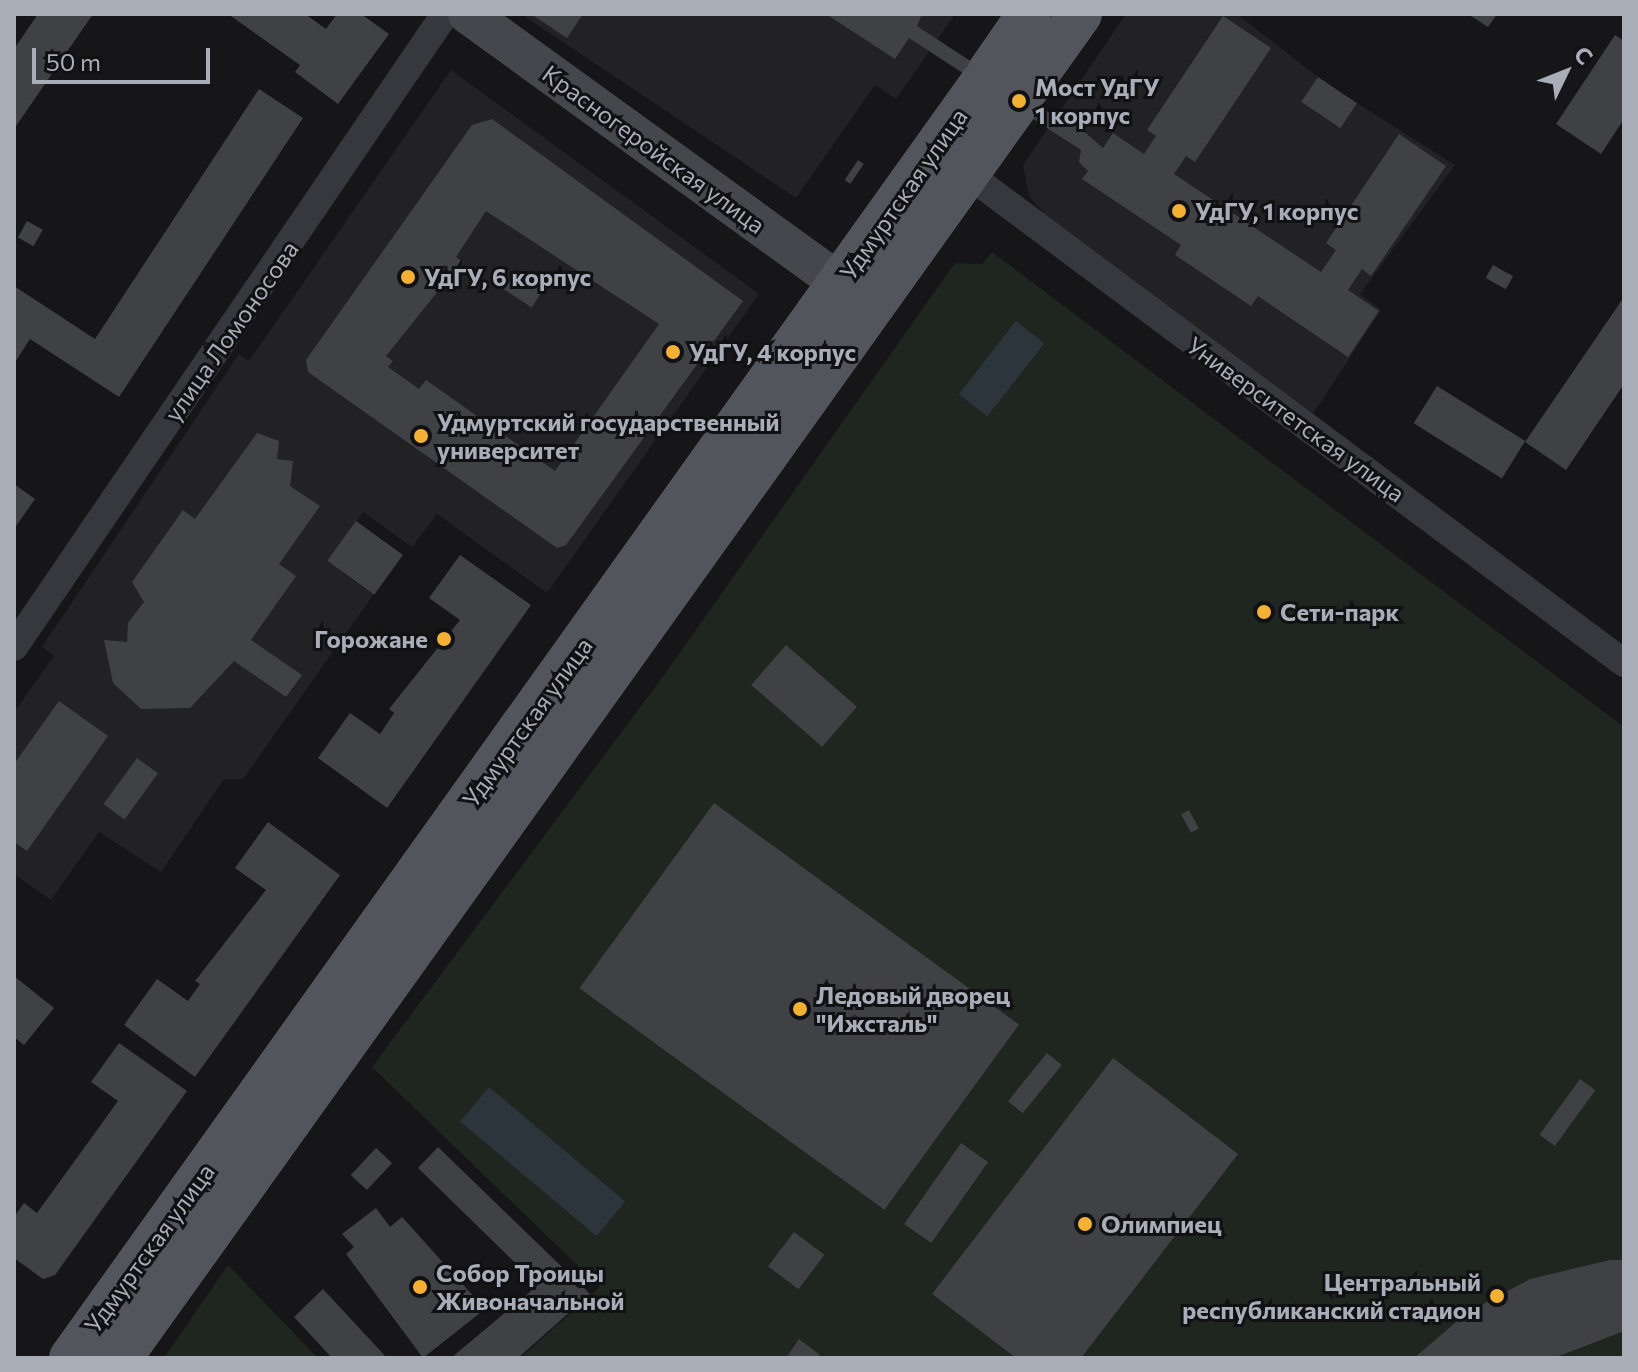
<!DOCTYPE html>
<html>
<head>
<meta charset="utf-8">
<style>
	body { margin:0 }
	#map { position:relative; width:1638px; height:1372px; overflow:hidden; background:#161618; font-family:Commissioner,sans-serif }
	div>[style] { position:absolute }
	.built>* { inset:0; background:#222225 }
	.green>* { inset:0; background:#1e261f }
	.water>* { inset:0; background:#2c353c; transform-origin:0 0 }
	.building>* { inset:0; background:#404145; transform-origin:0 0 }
	.street>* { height:28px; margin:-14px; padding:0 14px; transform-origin:14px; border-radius:14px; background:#37383d }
	.secondary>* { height:40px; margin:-20px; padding:0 20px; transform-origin:20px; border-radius:20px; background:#45474d }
	.primary>* { height:44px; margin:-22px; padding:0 22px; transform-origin:22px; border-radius:22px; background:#53555c }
	.dots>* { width:22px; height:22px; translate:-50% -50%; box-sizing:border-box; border:4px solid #111113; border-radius:50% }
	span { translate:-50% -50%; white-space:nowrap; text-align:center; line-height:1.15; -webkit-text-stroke:6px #111113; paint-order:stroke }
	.poi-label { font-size:24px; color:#a8adb8; font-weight:700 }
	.left { translate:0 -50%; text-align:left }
	.right { translate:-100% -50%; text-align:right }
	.street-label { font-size:24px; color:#a8adb8 }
	.frame { position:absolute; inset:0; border:16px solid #a8adb8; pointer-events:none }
	.north { position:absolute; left:1526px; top:32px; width:80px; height:80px; -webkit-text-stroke:6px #111113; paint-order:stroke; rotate:47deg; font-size:22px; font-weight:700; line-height:32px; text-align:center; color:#a8adb8 }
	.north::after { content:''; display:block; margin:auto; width:28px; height:36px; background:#a8adb8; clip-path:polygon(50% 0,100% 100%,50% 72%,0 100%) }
	.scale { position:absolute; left:32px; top:48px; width:178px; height:36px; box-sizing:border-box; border:4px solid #a8adb8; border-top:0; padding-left:10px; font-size:24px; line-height:28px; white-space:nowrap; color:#a8adb8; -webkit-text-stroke:6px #111113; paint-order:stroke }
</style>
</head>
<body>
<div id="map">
	<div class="built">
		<div style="clip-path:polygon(521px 14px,955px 14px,896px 99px,875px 85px,796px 198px)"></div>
		<div style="clip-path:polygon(1126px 14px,1237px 14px,1318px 77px,1302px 102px,1339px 128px,1357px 103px,1455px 165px,1360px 294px,1381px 310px,1313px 414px,1052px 222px,1029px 196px,1023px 165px)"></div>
		<div style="clip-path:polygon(451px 70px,759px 294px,547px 593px,437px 514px,412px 547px,363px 512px,327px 561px,373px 595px,243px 779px,224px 779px,161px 872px,99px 832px,51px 900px,14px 874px,14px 712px,54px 656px,42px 647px,239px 354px,249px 361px)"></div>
	</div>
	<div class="green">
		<div style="clip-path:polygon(992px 252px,1624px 727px,1624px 1358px,520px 1358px,600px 1287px,372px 1067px,664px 675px,955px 263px,982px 264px)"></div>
		<div style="clip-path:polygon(228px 1265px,318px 1358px,164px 1358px)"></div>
	</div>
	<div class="water">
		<div style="left:1016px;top:321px;width:36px;height:93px;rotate:38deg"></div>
		<div style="left:489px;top:1087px;width:178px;height:45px;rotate:40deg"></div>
	</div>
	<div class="building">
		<div style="clip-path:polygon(38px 14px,93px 14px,14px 129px,14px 49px)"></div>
		<div style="clip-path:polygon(228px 14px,305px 14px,326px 29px,337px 14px,361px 14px,389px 34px,338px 104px,295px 72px,300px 65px)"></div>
		<div style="clip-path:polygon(531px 14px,583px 14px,567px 38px)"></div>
		<div style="clip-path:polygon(826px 14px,922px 14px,917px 26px,1059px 119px,1063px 113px,1103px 148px,1113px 133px,1144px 154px,1156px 136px,1147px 130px,1223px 16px,1271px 48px,1195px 162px,1186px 156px,1174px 174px,1321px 272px,1336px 250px,1326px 243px,1399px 134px,1446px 166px,1371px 276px,1362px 269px,1348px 290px,1379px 311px,1348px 357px,1258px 296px,1251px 306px,1175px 255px,1181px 245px,1082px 179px,1088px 171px,1079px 162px,1081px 150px,909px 38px,895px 59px)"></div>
		<div style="clip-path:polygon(1468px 14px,1497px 14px,1488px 27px)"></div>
		<div style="clip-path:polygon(1615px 35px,1624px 41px,1624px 119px,1601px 154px,1556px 124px)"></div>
		<div style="left:1318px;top:77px;width:47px;height:30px;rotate:34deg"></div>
		<div style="clip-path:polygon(259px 89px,303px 118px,119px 397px,30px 339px,14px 364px,14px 286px,95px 339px)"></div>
		<div style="clip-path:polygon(evenodd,492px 119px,743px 301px,566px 545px,557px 548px,308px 372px,306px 360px,472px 125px,492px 119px,486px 211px,659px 324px,555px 471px,426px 380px,419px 389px,388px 367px,393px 361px,386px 356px,462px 261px,456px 257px,486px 211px)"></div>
		<div style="left:858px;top:160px;width:7px;height:24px;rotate:34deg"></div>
		<div style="left:27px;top:221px;width:18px;height:19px;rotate:29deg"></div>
		<div style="left:1493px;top:265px;width:23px;height:15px;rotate:29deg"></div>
		<div style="left:516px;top:271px;width:33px;height:22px;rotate:33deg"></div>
		<div style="clip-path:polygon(1624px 297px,1624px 384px,1566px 470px,1525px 442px)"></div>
		<div style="left:1437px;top:386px;width:104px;height:44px;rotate:32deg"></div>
		<div style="clip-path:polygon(257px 433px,279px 441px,277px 459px,293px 461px,290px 486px,320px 506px,279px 564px,296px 576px,251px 640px,302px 675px,286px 697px,234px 661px,190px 708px,141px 709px,113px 683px,104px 640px,127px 642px,128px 623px,144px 602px,132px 582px,183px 510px,195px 519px)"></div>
		<div style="clip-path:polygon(14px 484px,35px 499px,14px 529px)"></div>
		<div style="left:356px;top:521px;width:58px;height:49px;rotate:36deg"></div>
		<div style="clip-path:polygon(460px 555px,531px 605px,387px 808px,318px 758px,350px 713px,380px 734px,394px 713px,389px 709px,460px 620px,429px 598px)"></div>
		<div style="left:786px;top:645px;width:94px;height:53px;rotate:41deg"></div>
		<div style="clip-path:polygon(59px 701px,108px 736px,27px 851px,14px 842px,14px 764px)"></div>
		<div style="left:137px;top:758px;width:26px;height:57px;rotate:36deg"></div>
		<div style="left:714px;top:803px;width:377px;height:229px;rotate:36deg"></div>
		<div style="left:1189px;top:810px;width:21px;height:9px;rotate:62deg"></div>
		<div style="clip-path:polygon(268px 822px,340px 875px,195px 1077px,124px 1025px,157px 979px,188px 1001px,200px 984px,195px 981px,266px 890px,235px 868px)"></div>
		<div style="clip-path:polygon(14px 976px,54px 1008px,24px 1045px,14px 1037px)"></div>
		<div style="clip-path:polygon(119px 1043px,187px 1091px,55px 1275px,43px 1279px,14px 1258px,14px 1217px,24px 1203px,37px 1213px,118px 1101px,91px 1082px)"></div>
		<div style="left:1047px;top:1053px;width:19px;height:62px;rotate:39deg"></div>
		<div style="clip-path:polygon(1113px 1058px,1238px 1154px,1081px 1358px,1016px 1358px,932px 1294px)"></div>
		<div style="left:1580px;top:1079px;width:19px;height:69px;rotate:36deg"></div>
		<div style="left:961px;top:1143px;width:33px;height:99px;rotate:35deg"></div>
		<div style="clip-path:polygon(438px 1147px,590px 1294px,518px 1358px,451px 1358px,538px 1285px,418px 1168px)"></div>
		<div style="left:376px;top:1148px;width:22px;height:37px;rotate:43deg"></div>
		<div style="clip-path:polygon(376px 1208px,390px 1227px,402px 1217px,485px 1309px,423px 1358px,346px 1254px,354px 1247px,342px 1234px)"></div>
		<div style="left:794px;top:1232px;width:38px;height:43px;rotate:37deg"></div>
		<div style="clip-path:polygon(1610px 1260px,1624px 1260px,1624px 1331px,1554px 1358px,1414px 1358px,1468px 1312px,1530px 1279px)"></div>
		<div style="clip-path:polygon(323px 1289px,387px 1358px,332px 1358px,294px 1317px)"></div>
		<div style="clip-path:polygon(799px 1339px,820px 1355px,817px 1358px,786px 1358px)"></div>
	</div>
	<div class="street">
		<div style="left:969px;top:175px;width:817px;rotate:36.69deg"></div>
		<div style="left:14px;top:647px;width:766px;rotate:-55.75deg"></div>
	</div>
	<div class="secondary">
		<div style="left:468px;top:14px;width:459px;rotate:35.9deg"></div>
	</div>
	<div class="primary">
		<div style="left:989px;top:72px;width:70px;rotate:-55.4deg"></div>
		<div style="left:1023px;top:94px;width:98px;rotate:-54.5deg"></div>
		<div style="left:71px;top:1358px;width:1566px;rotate:-54.46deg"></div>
		<div style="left:120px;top:1358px;width:1538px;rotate:-54.42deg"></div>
	</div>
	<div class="dots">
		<div style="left:1019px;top:101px;background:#f2b134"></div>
		<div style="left:1179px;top:211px;background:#f2b134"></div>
		<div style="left:408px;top:277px;background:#f2b134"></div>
		<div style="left:673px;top:352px;background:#f2b134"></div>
		<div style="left:421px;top:436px;background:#f2b134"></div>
		<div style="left:1264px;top:612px;background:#f2b134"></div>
		<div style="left:444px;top:639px;background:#f2b134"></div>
		<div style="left:800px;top:1009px;background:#f2b134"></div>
		<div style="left:1085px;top:1224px;background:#f2b134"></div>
		<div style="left:420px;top:1287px;background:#f2b134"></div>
		<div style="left:1497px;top:1296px;background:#f2b134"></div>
	</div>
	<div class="poi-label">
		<span class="left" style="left:1035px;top:101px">Мост УдГУ<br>1 корпус</span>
		<span class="left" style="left:1195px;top:211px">УдГУ, 1 корпус</span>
		<span class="left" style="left:424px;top:277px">УдГУ, 6 корпус</span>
		<span class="left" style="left:689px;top:352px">УдГУ, 4 корпус</span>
		<span class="left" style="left:437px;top:436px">Удмуртский государственный<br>университет</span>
		<span class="left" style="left:1280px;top:612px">Сети-парк</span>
		<span class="right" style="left:428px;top:639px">Горожане</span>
		<span class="left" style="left:816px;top:1009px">Ледовый дворец<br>"Ижсталь"</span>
		<span class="left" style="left:1101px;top:1224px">Олимпиец</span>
		<span class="left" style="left:436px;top:1287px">Собор Троицы<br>Живоначальной</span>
		<span class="right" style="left:1481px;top:1296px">Центральный<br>республиканский стадион</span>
	</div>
	<div class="street-label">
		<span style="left:654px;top:149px;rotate:36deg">Красногеройская улица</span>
		<span style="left:903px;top:194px;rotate:-55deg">Удмуртская улица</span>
		<span style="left:231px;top:331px;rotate:-55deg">улица Ломоносова</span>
		<span style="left:1296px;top:419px;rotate:36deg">Университетская улица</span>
		<span style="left:527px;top:722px;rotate:-54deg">Удмуртская улица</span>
		<span style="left:149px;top:1248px;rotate:-54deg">Удмуртская улица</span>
	</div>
	<div class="frame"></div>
	<div class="north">С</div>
	<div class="scale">50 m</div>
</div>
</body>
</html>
